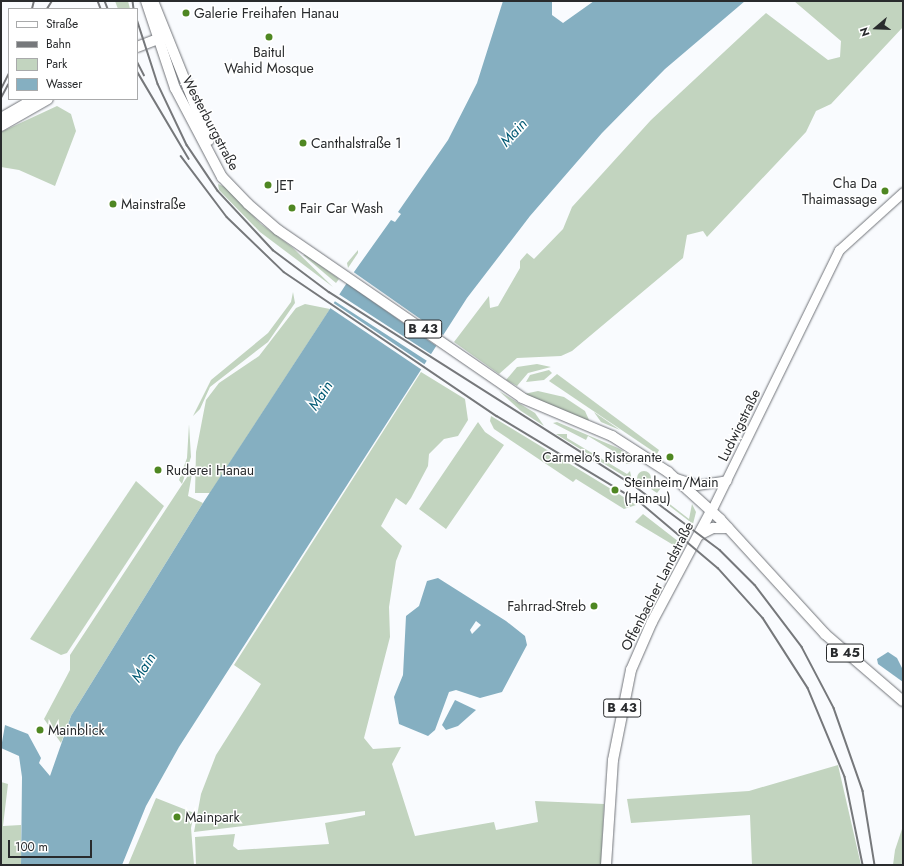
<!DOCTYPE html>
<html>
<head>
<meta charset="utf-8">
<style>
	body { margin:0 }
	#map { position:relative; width:904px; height:866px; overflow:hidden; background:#f9fbfe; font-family:Jost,sans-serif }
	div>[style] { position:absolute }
	.green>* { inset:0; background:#c2d4bf }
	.round { border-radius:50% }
	.water>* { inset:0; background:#85afc1 }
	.pier>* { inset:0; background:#f9fbfe; transform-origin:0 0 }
	.roads { filter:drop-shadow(0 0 1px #717479) drop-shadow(0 0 1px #717479) }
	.secondary>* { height:9px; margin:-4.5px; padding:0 4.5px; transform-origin:4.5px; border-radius:4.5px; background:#fff }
	.primary>* { height:10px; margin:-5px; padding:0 5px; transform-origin:5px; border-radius:5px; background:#fff }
	.rail>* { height:1.5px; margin:-0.75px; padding:0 0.75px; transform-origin:0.75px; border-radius:0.75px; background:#76787b }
	.dots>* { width:11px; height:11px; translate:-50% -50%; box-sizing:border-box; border:2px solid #fff; border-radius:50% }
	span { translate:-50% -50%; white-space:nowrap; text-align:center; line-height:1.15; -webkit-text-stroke:3px #fff; paint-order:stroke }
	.shield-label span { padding:1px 3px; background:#fff; border:1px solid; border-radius:3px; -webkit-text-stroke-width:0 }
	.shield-label { font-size:13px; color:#292b2d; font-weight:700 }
	.poi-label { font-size:14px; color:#292b2d }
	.left { translate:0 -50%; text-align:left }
	.right { translate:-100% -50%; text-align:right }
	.street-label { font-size:14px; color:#292b2d }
	.water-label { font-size:15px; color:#035a74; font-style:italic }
	.frame { position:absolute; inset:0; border:2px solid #292b2d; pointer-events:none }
	.legend { position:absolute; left:8px; top:8px; width:130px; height:92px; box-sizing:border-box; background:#fff; border:1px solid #a9aaab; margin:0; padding:5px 7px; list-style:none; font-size:12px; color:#292b2d }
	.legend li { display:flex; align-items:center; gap:8px; height:20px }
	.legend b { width:20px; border:1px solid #a9aaab }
	.north { position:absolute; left:856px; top:8px; width:40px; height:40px; -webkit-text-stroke:3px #fff; paint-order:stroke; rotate:251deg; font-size:11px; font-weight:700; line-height:16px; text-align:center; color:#292b2d }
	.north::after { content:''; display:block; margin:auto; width:14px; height:18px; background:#292b2d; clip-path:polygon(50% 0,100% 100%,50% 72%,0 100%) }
	.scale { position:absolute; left:8px; top:840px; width:84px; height:18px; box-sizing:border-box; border:2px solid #292b2d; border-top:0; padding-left:5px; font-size:12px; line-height:14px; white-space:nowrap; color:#292b2d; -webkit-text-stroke:3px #fff; paint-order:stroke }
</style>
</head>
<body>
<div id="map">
	<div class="green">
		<div style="clip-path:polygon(115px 1px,128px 1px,130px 9px,118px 9px)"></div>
		<div style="clip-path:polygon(794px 1px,903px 1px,903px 27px,831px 104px,816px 111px,806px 132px,707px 237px,703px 231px,687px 235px,683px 258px,572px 351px,561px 356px,517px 358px,499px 374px,454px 342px,489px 296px,490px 308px,498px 306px,520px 268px,520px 261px,527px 253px,534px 259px,563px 229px,572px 207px,651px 120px,766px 13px,828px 60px,840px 57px,841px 41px)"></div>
		<div style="clip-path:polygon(57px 106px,71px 114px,76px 131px,55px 186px,19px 170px,1px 167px,1px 132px)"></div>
		<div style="clip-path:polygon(218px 184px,225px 187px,261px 224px,292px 247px,333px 287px,260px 232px,219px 190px)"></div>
		<div style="clip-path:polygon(358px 250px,358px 253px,348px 268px,347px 263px)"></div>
		<div style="clip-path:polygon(303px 255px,306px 255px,339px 279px,336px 283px)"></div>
		<div style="clip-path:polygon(293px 292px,295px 303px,268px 342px,210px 387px,200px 409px,193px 416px,211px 380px,268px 333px,291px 302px)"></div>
		<div style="clip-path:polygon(305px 304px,330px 309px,210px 493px,195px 493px,196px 452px,206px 400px,219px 383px,259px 356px,296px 308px)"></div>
		<div style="clip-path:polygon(537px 364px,551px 367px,528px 373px,517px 386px,506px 380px,517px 367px)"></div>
		<div style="clip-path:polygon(549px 370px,552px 373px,544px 380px,526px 382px,530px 375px)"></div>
		<div style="clip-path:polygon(421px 372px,465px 399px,468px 420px,458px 436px,444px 439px,429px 454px,428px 466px,411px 498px,406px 505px,396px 498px,381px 526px,402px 546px,396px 561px,389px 607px,390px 637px,364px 738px,373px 749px,401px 747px,392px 764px,415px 836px,494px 822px,496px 830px,538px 822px,535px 801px,604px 804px,601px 865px,196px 865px,195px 837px,235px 834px,233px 846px,238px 850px,329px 844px,325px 823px,365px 815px,365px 811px,194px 832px,201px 794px,216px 755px,261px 684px,234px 665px)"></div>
		<div style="clip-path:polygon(557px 374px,659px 450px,657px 454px,549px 381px)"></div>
		<div style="clip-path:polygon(499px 391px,535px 413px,544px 426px,521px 411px)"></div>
		<div style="clip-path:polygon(538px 391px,564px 397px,585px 411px,589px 420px,587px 422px,524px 394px)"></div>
		<div style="clip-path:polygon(594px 412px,620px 430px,601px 422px)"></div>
		<div style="clip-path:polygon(491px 416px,611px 489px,636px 505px,624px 509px,576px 479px,573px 482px,494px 429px,490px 421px)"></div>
		<div style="clip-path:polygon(478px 422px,485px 432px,504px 445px,446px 529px,419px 509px)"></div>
		<div style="clip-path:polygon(557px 422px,618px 448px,640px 461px,626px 464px,628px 460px,588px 436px,586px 440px,553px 423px)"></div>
		<div style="clip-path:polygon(189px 424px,191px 457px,182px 484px,179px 480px,187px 458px)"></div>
		<div style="clip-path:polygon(556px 434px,567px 434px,567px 438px,627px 474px,630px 471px,632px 481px)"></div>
		<div style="clip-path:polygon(193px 468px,188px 496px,203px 503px,71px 716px,61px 743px,44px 719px,70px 670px,70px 655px)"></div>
		<div class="round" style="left:637px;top:471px;width:14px;height:14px"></div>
		<div style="clip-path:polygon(656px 476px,661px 488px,657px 493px,651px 489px)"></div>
		<div style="clip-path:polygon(136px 481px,164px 506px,67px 653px,61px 655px,30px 639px)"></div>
		<div style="clip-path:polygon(662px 494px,662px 498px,689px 519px,692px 504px,696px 512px,693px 524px,659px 498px)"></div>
		<div style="clip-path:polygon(643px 514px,683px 545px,677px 555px,671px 553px,675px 546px,635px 522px)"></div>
		<div style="clip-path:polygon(838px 765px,861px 865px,752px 865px,750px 815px,631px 823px,627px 799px,749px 791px)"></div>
		<div style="clip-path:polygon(1px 782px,8px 784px,3px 826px,21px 825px,21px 865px,1px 865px)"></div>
		<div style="clip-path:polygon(156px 798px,194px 813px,191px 828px,194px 865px,128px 865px)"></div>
		<div style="clip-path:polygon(903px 826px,903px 865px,893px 865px,895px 850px)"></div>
	</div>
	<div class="water">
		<div style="clip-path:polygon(503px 1px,552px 1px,552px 15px,563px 23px,594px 1px,745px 1px,665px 69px,602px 133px,530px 216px,467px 298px,179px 747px,146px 806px,122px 865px,21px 865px,22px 777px,19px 756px,1px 748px,5px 725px,28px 734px,41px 758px,39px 763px,50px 776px,71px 716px,203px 503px,354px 272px,391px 220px,395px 222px,401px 214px,398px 212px,448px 140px,477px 83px)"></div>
		<div style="clip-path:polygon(evenodd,438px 578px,506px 621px,525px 636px,527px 645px,502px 692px,480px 698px,456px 690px,449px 692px,435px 730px,428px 736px,399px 724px,394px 697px,403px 675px,406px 616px,419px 606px,427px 581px,438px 578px,476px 621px,481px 625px,472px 634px,470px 630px,476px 621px)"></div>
		<div style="clip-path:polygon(888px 652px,897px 658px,903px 670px,903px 682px,878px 664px,877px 659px)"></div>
		<div style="clip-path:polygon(455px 700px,476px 710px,458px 726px,446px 730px,442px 725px)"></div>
	</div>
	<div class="pier">
		<div style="left:352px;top:271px;width:114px;height:13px;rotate:35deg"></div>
		<div style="left:337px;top:293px;width:115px;height:8px;rotate:33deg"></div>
		<div style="left:332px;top:302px;width:115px;height:6px;rotate:34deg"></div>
	</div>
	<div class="roads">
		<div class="secondary">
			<div style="left:676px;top:478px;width:22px;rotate:18deg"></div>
			<div style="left:697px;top:485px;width:30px;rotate:-9deg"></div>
			<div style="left:711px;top:511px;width:291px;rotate:-63.9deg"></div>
			<div style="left:839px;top:250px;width:86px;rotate:-42.2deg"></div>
		</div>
		<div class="primary">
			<div style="left:146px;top:1px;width:92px;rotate:71.6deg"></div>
			<div style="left:175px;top:88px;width:101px;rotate:62.2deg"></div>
			<div style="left:222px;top:177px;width:37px;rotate:46deg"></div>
			<div style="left:248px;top:204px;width:40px;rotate:41deg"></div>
			<div style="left:278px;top:230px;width:296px;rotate:34.5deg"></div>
			<div style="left:522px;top:398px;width:98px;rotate:22.9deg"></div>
			<div style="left:612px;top:436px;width:67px;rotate:32.7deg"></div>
			<div style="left:668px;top:472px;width:70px;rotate:42.1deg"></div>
			<div style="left:720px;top:519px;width:156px;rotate:47.6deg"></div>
			<div style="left:825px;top:634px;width:103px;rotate:40.7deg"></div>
			<div style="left:153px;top:1px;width:150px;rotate:68.1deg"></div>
			<div style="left:137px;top:47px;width:30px;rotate:-21deg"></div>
			<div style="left:1px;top:118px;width:38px;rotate:-30deg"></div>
			<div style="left:1px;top:126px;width:54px;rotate:-29.9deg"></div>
			<div style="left:699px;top:535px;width:16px;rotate:-27deg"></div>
			<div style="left:713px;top:528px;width:15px"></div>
			<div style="left:606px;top:865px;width:105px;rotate:-86.2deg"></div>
			<div style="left:613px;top:760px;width:92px;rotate:-78.7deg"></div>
			<div style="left:631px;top:670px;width:52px;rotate:-66.4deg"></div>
			<div style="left:652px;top:622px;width:126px;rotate:-62deg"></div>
		</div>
	</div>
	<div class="rail">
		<div style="left:98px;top:1px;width:9px;rotate:69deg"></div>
		<div style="left:105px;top:1px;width:9px;rotate:69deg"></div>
		<div style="left:133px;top:1px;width:8px;rotate:83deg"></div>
		<div style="left:32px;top:9px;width:8px;rotate:-76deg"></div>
		<div style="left:47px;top:9px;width:9px;rotate:-58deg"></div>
		<div style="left:137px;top:19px;width:68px;rotate:72.1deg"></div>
		<div style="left:158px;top:84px;width:68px;rotate:64.6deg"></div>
		<div style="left:187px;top:145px;width:55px;rotate:56deg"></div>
		<div style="left:218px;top:191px;width:81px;rotate:47deg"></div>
		<div style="left:273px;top:250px;width:70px;rotate:36.9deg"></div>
		<div style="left:329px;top:292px;width:359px;rotate:32.4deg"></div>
		<div style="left:632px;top:484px;width:110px;rotate:36.9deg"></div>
		<div style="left:720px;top:550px;width:49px;rotate:45deg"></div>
		<div style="left:755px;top:585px;width:78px;rotate:52.8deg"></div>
		<div style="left:802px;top:647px;width:69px;rotate:62.3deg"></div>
		<div style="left:834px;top:708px;width:88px;rotate:70.7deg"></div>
		<div style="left:863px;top:791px;width:75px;rotate:80.8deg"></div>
		<div style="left:137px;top:61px;width:16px;rotate:63deg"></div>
		<div style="left:137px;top:71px;width:102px;rotate:59.4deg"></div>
		<div style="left:1px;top:89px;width:18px;rotate:-63deg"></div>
		<div style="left:1px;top:98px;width:15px;rotate:-62deg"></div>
		<div style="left:181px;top:156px;width:76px;rotate:53deg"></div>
		<div style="left:227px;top:217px;width:79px;rotate:44deg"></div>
		<div style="left:284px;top:272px;width:257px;rotate:34.1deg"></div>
		<div style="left:497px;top:416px;width:168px;rotate:31.1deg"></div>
		<div style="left:641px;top:503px;width:101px;rotate:40.2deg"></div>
		<div style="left:718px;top:568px;width:67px;rotate:48deg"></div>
		<div style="left:763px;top:618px;width:83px;rotate:57.3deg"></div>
		<div style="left:808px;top:688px;width:96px;rotate:67.4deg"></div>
		<div style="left:845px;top:777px;width:90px;rotate:78.4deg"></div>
	</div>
	<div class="dots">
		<div style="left:186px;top:13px;background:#4f8722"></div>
		<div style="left:269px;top:37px;background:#4f8722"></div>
		<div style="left:303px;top:143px;background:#4f8722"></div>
		<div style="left:268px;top:185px;background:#4f8722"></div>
		<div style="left:885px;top:191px;background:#4f8722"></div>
		<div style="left:113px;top:204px;background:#4f8722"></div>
		<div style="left:292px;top:208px;background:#4f8722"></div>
		<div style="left:670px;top:457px;background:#4f8722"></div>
		<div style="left:158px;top:470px;background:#4f8722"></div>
		<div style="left:615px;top:490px;background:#4f8722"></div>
		<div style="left:594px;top:606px;background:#4f8722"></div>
		<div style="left:40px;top:730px;background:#4f8722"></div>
		<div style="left:177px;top:817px;background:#4f8722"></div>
	</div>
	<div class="shield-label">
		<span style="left:423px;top:329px">B 43</span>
		<span style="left:845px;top:653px">B 45</span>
		<span style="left:622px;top:708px">B 43</span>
	</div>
	<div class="poi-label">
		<span class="left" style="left:194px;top:13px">Galerie Freihafen Hanau</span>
		<span style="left:269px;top:60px">Baitul<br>Wahid Mosque</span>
		<span class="left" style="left:311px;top:143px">Canthalstraße 1</span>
		<span class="right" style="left:877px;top:191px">Cha Da<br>Thaimassage</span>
		<span class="left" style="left:276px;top:185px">JET</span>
		<span class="left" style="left:121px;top:204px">Mainstraße</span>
		<span class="left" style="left:300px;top:208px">Fair Car Wash</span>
		<span class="right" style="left:662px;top:457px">Carmelo's Ristorante</span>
		<span class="left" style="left:166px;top:470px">Ruderei Hanau</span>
		<span class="left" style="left:624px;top:490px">Steinheim/Main<br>(Hanau)</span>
		<span class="right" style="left:586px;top:606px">Fahrrad-Streb</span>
		<span class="left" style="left:48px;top:730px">Mainblick</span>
		<span class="left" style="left:185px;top:817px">Mainpark</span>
	</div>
	<div class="street-label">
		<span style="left:211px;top:123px;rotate:62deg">Westerburgstraße</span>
		<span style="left:739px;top:425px;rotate:-64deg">Ludwigstraße</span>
		<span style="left:657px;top:586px;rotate:-63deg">Offenbacher Landstraße</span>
	</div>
	<div class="water-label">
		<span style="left:514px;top:133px;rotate:-47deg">Main</span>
		<span style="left:321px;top:396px;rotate:-57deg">Main</span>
		<span style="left:144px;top:668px;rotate:-57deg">Main</span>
	</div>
	<div class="frame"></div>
	<ul class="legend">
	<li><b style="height:5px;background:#fff"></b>Straße</li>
	<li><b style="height:5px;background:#76787b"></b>Bahn</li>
	<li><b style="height:11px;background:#c2d4bf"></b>Park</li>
	<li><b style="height:11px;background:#85afc1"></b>Wasser</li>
	</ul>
	<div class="north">N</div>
	<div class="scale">100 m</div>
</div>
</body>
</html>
